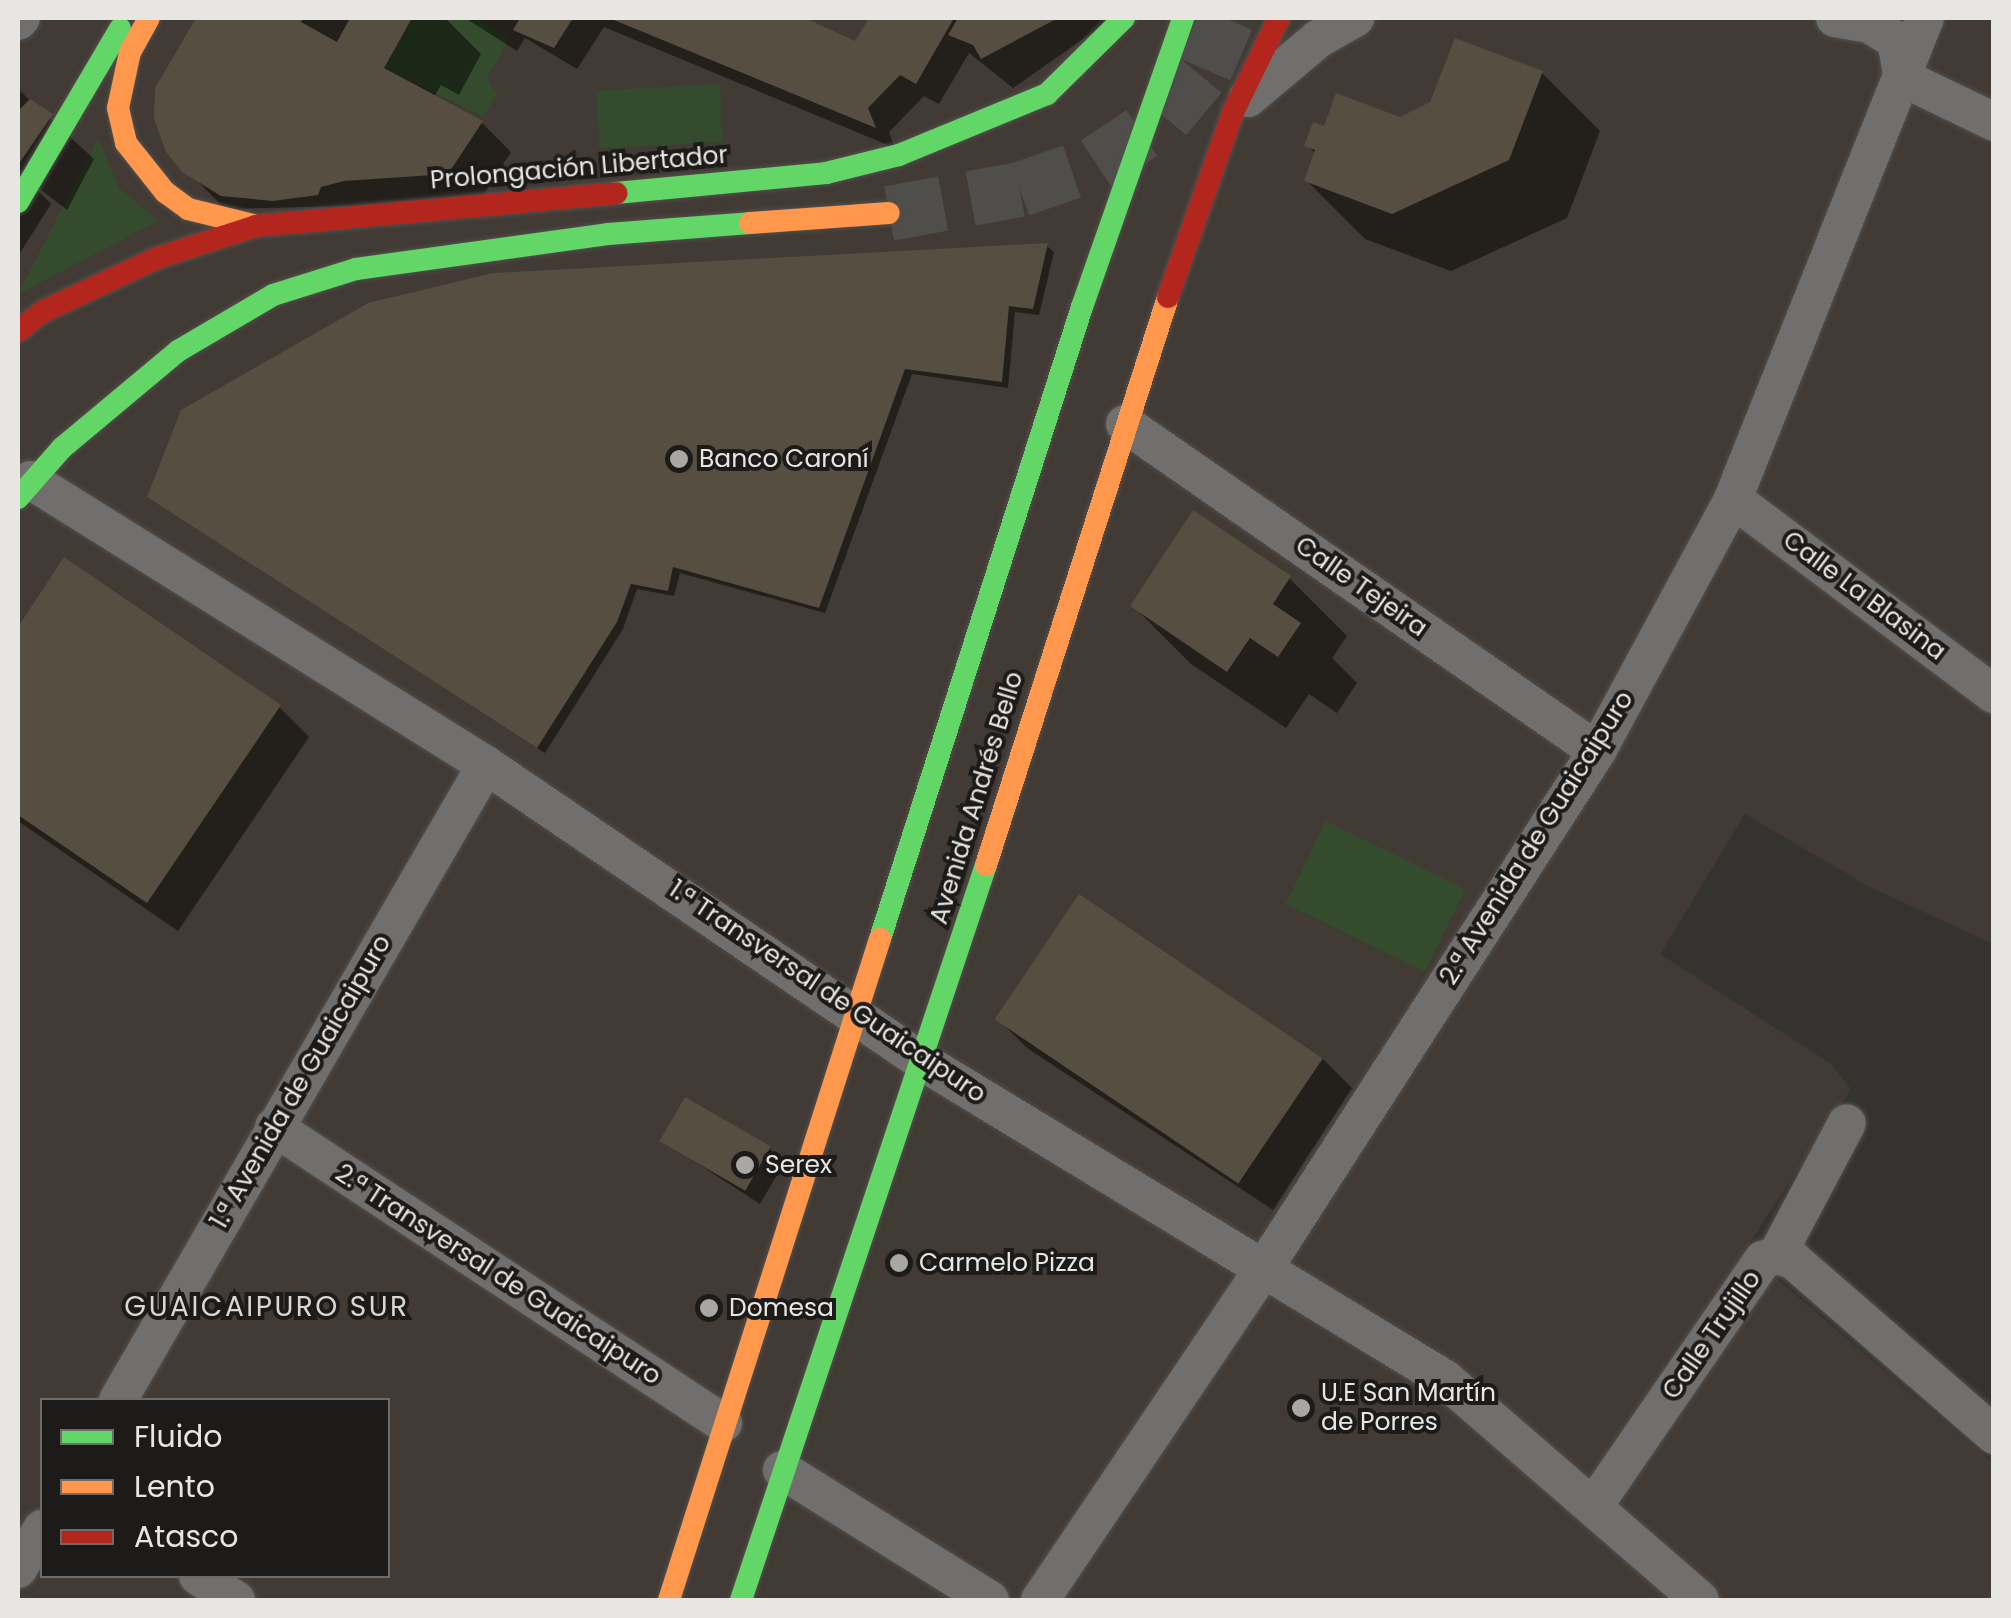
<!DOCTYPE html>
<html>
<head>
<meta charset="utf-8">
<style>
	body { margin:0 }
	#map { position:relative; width:2011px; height:1618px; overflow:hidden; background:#353330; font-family:Poppins,sans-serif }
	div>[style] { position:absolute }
	.built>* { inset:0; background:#423a34 }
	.green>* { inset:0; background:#344b2e; transform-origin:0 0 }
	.shadow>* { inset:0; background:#0007 }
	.building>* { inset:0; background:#554e41; transform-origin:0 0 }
	.primary-tunnel>* { height:55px; margin-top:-27.5px; transform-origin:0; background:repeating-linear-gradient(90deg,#504e4b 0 55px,transparent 0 83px) }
	.roads { filter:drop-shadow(0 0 2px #514f4d) drop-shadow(0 0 2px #514f4d) }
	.street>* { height:38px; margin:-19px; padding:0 19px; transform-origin:19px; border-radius:19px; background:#706f6e }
	.fast>* { height:22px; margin:-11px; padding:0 11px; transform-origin:11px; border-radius:11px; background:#63d668 }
	.slow>* { height:22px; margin:-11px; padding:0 11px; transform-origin:11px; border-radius:11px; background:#ff974d }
	.jam>* { height:22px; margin:-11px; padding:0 11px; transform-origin:11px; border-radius:11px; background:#b3261e }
	.dots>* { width:28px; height:28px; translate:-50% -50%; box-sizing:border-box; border:5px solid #1c1b19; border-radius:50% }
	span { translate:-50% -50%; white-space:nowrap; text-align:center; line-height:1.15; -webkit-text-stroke:8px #1c1b19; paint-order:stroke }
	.street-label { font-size:25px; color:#e8e6e3 }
	.poi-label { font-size:25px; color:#e8e6e3 }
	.left { translate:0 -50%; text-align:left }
	.neighbourhood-label { font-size:28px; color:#dad6d1; letter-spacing:2.5px }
	.frame { position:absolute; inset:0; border:20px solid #e8e6e3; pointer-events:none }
	.legend { position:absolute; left:40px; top:1398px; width:350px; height:180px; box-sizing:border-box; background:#1c1b19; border:2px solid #6e6c6a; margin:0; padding:12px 18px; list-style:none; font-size:30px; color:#e8e6e3 }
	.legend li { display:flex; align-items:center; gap:20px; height:50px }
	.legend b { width:50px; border:2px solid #6e6c6a }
</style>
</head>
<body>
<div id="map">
	<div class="built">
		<div style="clip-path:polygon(evenodd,18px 18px,1993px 18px,1993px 944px,1866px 885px,1745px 814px,1660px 954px,1830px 1063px,1851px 1089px,1744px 1251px,1993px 1463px,1993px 1600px,18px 1600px,18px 18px,42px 1400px,388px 1400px,388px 1576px,42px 1576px,42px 1400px)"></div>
	</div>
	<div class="green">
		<div style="clip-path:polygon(412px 18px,477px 18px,510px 37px,487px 78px,497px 94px,483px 117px,384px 67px)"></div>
		<div style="left:720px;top:84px;width:58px;height:124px;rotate:87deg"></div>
		<div style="clip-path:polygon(98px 138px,119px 188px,158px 221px,18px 294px)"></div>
		<div style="left:1326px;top:821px;width:155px;height:92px;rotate:26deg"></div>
	</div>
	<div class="shadow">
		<div style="clip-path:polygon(195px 18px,254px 23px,256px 18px,445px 18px,481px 54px,459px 95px,441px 85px,434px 97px,482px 123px,511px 152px,478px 203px,225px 209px,168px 151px)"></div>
		<div style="clip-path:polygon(465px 18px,799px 18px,856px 44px,872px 18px,1113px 18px,1013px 88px,969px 53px,939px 104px,924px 96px,889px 132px,895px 148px,604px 27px,577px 69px,525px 38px,517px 51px)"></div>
		<div style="clip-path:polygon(1542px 73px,1600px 131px,1567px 218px,1451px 271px,1365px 239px,1307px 181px,1316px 154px,1307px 145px,1325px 129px,1400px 120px)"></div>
		<div style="clip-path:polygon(18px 89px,94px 159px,67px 210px,27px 179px,51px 204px,18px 256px)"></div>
		<div style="clip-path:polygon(1047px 246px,1054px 252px,1039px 315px,1015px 312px,1008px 388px,912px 374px,825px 613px,680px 573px,674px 596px,637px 589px,623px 629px,545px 753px,157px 503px,493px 276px)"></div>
		<div style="clip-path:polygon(65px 561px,279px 707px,309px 737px,178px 931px,18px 821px,18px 631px)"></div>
		<div style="clip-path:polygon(1289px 578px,1347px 636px,1332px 658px,1357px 683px,1337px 713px,1309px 694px,1286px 728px,1191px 664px,1133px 606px)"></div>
		<div style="clip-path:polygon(997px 1018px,1322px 1058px,1352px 1088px,1273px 1210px,1027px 1048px)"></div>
		<div style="clip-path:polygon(663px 1141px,769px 1148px,784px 1163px,760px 1204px)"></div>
	</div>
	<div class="building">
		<div style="clip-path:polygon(196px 18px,303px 18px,301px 22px,337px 42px,350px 18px,412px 18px,384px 68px,483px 121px,448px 174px,344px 181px,321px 187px,318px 195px,273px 201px,221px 196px,182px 172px,166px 152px,154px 119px,155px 88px)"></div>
		<div style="clip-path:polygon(520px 18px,573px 18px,554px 48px,513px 30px)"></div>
		<div style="clip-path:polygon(609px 18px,805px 18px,855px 41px,869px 18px,954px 18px,916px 84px,900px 75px,868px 108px,876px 128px)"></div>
		<div style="clip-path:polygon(958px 18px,1058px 18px,981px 59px,973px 45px,948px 35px)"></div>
		<div style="clip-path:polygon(1455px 38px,1543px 71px,1509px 160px,1392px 214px,1304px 181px,1315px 150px,1304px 146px,1313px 122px,1324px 126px,1336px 93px,1400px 117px,1430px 102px)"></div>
		<div style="clip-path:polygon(30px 99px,53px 114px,18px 165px,18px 111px)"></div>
		<div style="clip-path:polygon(1048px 243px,1033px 309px,1009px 306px,1002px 382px,905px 369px,819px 608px,673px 567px,668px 591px,631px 584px,617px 622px,537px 748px,147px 497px,181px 410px,368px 303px,493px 273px)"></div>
		<div style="clip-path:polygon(1193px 510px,1291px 576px,1273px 604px,1301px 623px,1278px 657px,1250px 638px,1227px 672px,1130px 606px)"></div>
		<div style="clip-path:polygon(64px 557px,281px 705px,147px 903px,18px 815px,18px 627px)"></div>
		<div style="left:1079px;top:894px;width:294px;height:151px;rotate:34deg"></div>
		<div style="left:685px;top:1097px;width:99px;height:51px;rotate:30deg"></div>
	</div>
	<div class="primary-tunnel">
		<div style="left:889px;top:213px;width:133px;rotate:-10.4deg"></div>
		<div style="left:1020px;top:189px;width:80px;rotate:-18.9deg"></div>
		<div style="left:1096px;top:163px;width:83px;rotate:-33.7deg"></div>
		<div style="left:1165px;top:117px;width:62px;rotate:-50.2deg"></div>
		<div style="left:1205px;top:69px;width:56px;rotate:-66.7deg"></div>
	</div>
	<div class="roads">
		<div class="street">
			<div style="left:1835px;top:18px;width:35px;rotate:10deg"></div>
			<div style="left:1869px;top:24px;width:31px;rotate:31deg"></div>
			<div style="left:1896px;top:40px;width:39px;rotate:80deg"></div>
			<div style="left:1903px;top:78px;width:101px;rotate:25.8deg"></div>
			<div style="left:18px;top:21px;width:4px;rotate:-45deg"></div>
			<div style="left:1248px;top:98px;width:92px;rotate:-40.1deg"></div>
			<div style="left:1318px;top:39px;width:43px;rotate:-29.6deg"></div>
			<div style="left:1125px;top:424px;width:574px;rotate:34.71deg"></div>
			<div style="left:30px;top:480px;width:538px;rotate:32.01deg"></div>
			<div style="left:486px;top:765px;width:528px;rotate:34.2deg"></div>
			<div style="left:923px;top:1062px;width:611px;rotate:31.27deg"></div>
			<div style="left:1445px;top:1379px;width:337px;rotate:40.9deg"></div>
			<div style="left:1733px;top:499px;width:326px;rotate:36.8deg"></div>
			<div style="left:274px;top:1127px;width:538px;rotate:33.39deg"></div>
			<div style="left:1777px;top:1255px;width:149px;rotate:-62.1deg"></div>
			<div style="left:118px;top:1400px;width:734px;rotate:-59.91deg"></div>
			<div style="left:782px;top:1470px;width:245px;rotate:32deg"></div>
			<div style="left:1593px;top:1507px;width:300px;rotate:-55.5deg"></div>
			<div style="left:1763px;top:1260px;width:15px;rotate:-20deg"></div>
			<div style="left:1777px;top:1255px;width:17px;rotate:17deg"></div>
			<div style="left:1793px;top:1260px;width:267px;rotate:41deg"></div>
			<div style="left:18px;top:1569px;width:47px;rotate:-59deg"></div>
			<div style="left:198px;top:1576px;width:45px;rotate:32.3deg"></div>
			<div style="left:1040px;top:1600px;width:404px;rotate:-56deg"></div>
			<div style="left:1266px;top:1265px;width:611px;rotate:-57.22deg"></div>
			<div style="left:1597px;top:751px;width:286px;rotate:-61.6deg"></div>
			<div style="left:1733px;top:499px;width:518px;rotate:-68.24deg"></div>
		</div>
		<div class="fast">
			<div style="left:616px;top:193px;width:211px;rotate:-5.4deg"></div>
			<div style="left:826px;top:173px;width:75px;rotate:-13.9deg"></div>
			<div style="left:899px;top:155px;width:160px;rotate:-22.4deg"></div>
			<div style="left:1047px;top:94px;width:108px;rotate:-44.6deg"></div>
			<div style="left:18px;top:202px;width:201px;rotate:-59.5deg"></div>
			<div style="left:18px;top:498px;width:67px;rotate:-48.7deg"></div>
			<div style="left:62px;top:448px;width:151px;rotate:-39.9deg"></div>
			<div style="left:178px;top:351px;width:110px;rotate:-30.5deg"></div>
			<div style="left:273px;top:295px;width:87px;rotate:-17.4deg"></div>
			<div style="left:356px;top:269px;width:254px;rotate:-7.9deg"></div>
			<div style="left:608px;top:234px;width:142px;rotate:-4.4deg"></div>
			<div style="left:880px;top:939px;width:663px;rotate:-72.28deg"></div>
			<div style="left:1082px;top:307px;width:306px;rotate:-70.7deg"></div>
			<div style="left:741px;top:1600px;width:775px;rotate:-71.57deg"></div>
		</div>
		<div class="slow">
			<div style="left:149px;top:18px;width:39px;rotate:119deg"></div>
			<div style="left:130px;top:52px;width:57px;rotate:102.1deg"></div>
			<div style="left:118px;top:108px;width:36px;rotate:77deg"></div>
			<div style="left:126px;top:143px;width:63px;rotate:51.5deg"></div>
			<div style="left:165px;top:192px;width:29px;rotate:36deg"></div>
			<div style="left:188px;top:209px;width:67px;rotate:13.8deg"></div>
			<div style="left:750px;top:223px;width:139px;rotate:-4.1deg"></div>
			<div style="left:986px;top:865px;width:596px;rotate:-72.23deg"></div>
			<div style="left:669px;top:1600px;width:694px;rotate:-72.3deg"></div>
		</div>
		<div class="jam">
			<div style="left:1168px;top:297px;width:198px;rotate:-70.6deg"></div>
			<div style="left:1234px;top:110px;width:102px;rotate:-63.9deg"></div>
			<div style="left:18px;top:331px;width:33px;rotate:-38deg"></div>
			<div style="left:44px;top:311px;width:125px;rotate:-25.1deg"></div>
			<div style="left:157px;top:258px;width:104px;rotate:-17.9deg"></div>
			<div style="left:256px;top:226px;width:362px;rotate:-5.2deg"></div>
		</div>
	</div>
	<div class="dots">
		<div style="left:679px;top:459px;background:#a9a7a4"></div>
		<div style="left:745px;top:1165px;background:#a9a7a4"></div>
		<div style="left:899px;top:1263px;background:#a9a7a4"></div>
		<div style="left:709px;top:1308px;background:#a9a7a4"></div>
		<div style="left:1301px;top:1408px;background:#a9a7a4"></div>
	</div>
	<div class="street-label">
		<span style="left:579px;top:168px;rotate:-5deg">Prolongación Libertador</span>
		<span style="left:1361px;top:587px;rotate:35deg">Calle Tejeira</span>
		<span style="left:1864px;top:596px;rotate:37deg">Calle La Blasina</span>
		<span style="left:977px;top:798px;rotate:-73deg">Avenida Andrés Bello</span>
		<span style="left:1537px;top:838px;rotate:-58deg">2.ª Avenida de Guaicaipuro</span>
		<span style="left:827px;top:992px;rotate:34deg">1.ª Transversal de Guaicaipuro</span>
		<span style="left:301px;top:1082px;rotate:-60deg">1.ª Avenida de Guaicaipuro</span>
		<span style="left:498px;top:1275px;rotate:33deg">2.ª Transversal de Guaicaipuro</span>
		<span style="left:1712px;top:1335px;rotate:-55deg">Calle Trujillo</span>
	</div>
	<div class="poi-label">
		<span class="left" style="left:699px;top:459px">Banco Caroní</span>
		<span class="left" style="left:765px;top:1165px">Serex</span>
		<span class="left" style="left:919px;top:1263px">Carmelo Pizza</span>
		<span class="left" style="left:729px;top:1308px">Domesa</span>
		<span class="left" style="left:1321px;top:1408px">U.E San Martín<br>de Porres</span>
	</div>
	<div class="neighbourhood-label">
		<span style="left:267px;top:1307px">GUAICAIPURO SUR</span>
	</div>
	<div class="frame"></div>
	<ul class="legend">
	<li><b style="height:12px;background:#63d668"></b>Fluido</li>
	<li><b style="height:12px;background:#ff974d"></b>Lento</li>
	<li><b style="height:12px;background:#b3261e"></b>Atasco</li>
	</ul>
</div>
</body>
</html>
